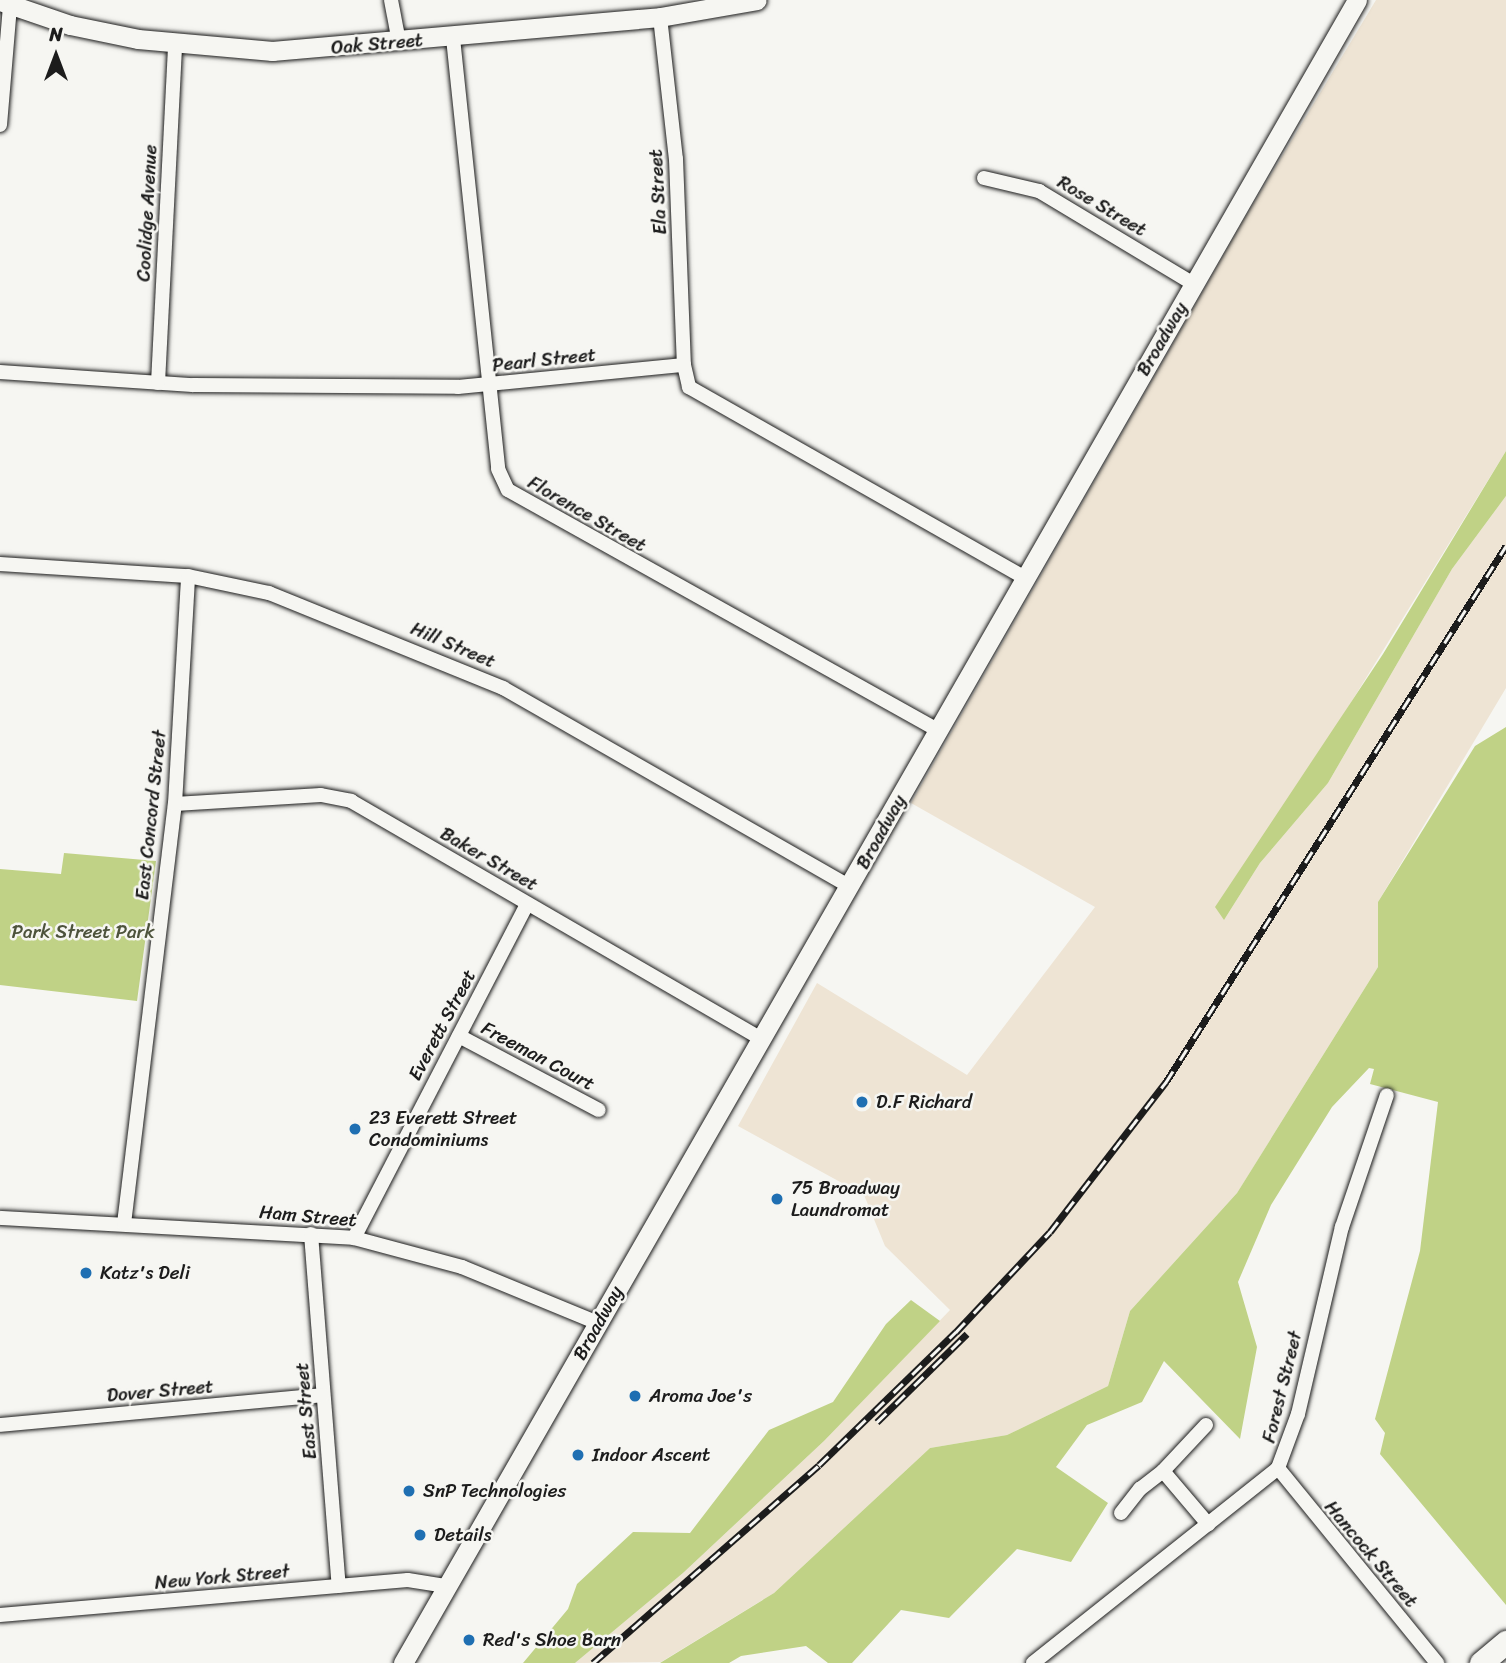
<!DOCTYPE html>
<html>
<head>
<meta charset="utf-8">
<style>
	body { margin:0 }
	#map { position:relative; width:1506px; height:1663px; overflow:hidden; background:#f6f6f2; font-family:Sriracha,sans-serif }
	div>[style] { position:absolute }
	.built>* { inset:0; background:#eee4d4 }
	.green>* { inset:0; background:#c0d286 }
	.roads { filter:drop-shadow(0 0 2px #1c1c1c) drop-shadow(0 0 2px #1c1c1c) }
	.street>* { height:14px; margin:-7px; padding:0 7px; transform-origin:7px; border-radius:7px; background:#f6f6f2 }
	.secondary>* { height:19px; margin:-9.5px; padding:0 9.5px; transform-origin:9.5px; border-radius:9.5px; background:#f6f6f2 }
	.primary>* { height:23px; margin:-11.5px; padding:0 11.5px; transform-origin:11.5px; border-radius:11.5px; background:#f6f6f2 }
	.rail>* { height:7px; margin-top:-3.5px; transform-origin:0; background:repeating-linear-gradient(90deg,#f6f6f2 0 13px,#1c1c1c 0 26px); box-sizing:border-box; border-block:2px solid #1c1c1c }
	.dots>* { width:19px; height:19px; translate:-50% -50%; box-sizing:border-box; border:4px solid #f6f6f2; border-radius:50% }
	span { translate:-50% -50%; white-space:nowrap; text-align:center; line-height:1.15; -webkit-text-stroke:5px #f6f6f2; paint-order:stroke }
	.street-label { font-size:19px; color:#1c1c1c }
	.park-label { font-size:19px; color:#4d533c }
	.poi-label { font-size:19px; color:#1c1c1c }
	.left { translate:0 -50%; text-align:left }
	.north { position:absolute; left:21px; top:21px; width:70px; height:70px; -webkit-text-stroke:5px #f6f6f2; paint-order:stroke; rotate:0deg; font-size:19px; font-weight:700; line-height:28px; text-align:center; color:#1c1c1c }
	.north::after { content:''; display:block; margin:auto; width:24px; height:32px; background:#1c1c1c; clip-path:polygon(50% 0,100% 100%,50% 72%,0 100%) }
</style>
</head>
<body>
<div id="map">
	<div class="built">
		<div style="clip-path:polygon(1376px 0,1506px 0,1506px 451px,1313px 764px,1224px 920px,1260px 863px,1328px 783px,1452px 569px,1506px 496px,1506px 688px,1378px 902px,1378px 967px,1237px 1193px,1130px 1311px,1108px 1386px,1007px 1435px,930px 1448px,774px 1593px,661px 1662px,575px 1663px,683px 1573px,824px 1441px,950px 1310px,885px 1246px,864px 1195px,738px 1126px,817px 983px,967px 1075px,1095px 907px,911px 803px,1243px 221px)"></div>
	</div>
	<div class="green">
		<div style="clip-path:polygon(1506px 451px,1506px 496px,1452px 569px,1328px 783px,1260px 863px,1224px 920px,1215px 907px,1383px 654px)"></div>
		<div style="clip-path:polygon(1506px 727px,1506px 1605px,1380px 1454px,1385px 1433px,1375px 1419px,1420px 1251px,1438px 1102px,1370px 1084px,1374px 1069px,1369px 1068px,1332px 1107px,1271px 1205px,1238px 1282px,1257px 1347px,1240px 1439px,1164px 1361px,1142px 1402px,1087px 1425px,1056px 1467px,1108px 1503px,1071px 1562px,1017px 1549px,949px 1618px,901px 1610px,852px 1663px,828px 1663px,806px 1646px,741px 1656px,729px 1663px,660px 1663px,774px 1593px,930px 1448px,1007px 1435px,1108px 1386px,1130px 1311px,1237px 1193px,1378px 967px,1378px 902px,1475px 746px)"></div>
		<div style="clip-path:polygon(64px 853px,156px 861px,137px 1001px,0 985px,0 869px,61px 874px)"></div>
		<div style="clip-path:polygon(911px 1300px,940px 1321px,824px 1441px,683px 1573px,575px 1663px,523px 1663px,568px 1609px,577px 1584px,633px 1532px,690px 1533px,769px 1430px,833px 1402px,886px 1324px)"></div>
	</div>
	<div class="roads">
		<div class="street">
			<div style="left:391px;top:0;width:43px;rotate:79.2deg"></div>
			<div style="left:660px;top:17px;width:143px;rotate:83.6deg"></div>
			<div style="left:676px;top:159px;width:206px;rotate:87.8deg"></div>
			<div style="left:684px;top:365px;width:23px;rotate:77deg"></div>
			<div style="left:689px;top:387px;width:386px;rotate:29.6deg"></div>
			<div style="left:453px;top:38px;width:433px;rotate:84deg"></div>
			<div style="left:498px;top:469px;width:23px;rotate:65deg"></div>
			<div style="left:508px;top:490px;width:492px;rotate:29.2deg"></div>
			<div style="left:0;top:125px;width:120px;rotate:-85.2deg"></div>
			<div style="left:984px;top:178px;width:57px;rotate:13.3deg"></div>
			<div style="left:1039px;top:191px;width:181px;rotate:31deg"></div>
			<div style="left:0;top:372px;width:193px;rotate:3.9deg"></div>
			<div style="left:193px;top:385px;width:265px;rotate:0.4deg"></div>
			<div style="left:458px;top:387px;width:227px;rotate:-5.6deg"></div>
			<div style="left:158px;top:383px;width:339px;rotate:-87.1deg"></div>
			<div style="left:0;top:564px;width:188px;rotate:3.7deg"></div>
			<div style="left:188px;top:576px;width:83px;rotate:11.9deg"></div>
			<div style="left:269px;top:593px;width:253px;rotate:22.1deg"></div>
			<div style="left:503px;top:688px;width:399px;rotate:29.8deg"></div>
			<div style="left:175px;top:804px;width:146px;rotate:-3.5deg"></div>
			<div style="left:321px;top:795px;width:31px;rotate:11deg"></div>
			<div style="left:351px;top:801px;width:475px;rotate:30.1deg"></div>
			<div style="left:459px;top:1036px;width:158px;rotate:27.9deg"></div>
			<div style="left:0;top:1218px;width:355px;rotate:3.2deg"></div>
			<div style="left:354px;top:1238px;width:112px;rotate:15deg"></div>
			<div style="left:462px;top:1267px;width:147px;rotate:22.4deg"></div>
			<div style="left:124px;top:1224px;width:423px;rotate:-83.1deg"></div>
			<div style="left:175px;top:804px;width:228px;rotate:-86.7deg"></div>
			<div style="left:311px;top:1234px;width:353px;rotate:85.5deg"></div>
			<div style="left:354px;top:1238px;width:376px;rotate:-62.6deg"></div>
			<div style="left:0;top:1425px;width:324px;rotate:-5.3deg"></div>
			<div style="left:1278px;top:1468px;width:252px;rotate:50.8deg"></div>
			<div style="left:1163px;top:1471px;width:63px;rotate:-46.9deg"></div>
			<div style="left:1121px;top:1513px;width:31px;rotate:-52deg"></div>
			<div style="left:1140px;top:1489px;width:29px;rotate:-38deg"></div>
			<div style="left:1163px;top:1471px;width:70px;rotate:49.7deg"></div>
			<div style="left:0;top:1615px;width:409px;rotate:-4.9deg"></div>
			<div style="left:408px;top:1580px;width:39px;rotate:9deg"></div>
			<div style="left:1033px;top:1663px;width:313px;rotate:-38.5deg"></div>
			<div style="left:1278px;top:1468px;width:58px;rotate:-69.7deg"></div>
			<div style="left:1298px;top:1414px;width:192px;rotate:-76.8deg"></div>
			<div style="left:1342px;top:1227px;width:139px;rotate:-71.2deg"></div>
		</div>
		<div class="secondary">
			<div style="left:0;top:1px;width:74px;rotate:18.9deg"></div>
			<div style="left:70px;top:25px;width:69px;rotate:11.6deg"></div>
			<div style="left:138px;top:39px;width:135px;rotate:5.1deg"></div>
			<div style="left:272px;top:51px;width:389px;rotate:-5deg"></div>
			<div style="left:660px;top:17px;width:98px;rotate:-9.9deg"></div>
			<div style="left:403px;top:1663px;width:1917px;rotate:-60.16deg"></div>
		</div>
		<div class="primary">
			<div style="left:1481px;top:1663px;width:33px;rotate:-40deg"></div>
		</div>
	</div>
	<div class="rail">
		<div style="left:877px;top:1422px;width:126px;rotate:-44.4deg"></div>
		<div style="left:593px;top:1663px;width:300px;rotate:-41.2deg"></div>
		<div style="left:819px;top:1465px;width:191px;rotate:-44.2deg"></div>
		<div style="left:956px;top:1332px;width:137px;rotate:-46.8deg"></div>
		<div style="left:1050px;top:1232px;width:190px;rotate:-52.3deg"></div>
		<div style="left:1166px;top:1082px;width:635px;rotate:-57.61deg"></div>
	</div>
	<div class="dots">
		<div style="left:862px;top:1102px;background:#1f6fb2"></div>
		<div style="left:355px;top:1129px;background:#1f6fb2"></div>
		<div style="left:777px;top:1199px;background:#1f6fb2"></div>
		<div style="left:86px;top:1273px;background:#1f6fb2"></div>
		<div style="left:635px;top:1396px;background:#1f6fb2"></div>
		<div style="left:578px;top:1455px;background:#1f6fb2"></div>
		<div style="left:409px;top:1491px;background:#1f6fb2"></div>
		<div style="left:420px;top:1535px;background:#1f6fb2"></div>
		<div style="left:469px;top:1640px;background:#1f6fb2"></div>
	</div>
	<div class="street-label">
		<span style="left:377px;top:44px;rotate:-5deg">Oak Street</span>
		<span style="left:658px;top:192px;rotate:-93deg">Ela Street</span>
		<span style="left:1102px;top:206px;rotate:31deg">Rose Street</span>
		<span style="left:147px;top:213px;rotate:-87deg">Coolidge Avenue</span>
		<span style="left:1162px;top:339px;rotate:-60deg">Broadway</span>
		<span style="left:544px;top:360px;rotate:-6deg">Pearl Street</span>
		<span style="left:587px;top:514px;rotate:30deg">Florence Street</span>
		<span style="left:453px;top:645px;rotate:23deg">Hill Street</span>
		<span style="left:151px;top:815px;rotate:-84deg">East Concord Street</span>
		<span style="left:881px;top:832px;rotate:-61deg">Broadway</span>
		<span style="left:489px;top:859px;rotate:30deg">Baker Street</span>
		<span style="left:442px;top:1025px;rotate:-62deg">Everett Street</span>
		<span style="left:538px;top:1056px;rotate:28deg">Freeman Court</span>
		<span style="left:308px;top:1216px;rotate:5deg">Ham Street</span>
		<span style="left:598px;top:1323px;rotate:-61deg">Broadway</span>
		<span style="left:1282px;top:1387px;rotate:-76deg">Forest Street</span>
		<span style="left:160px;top:1391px;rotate:-5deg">Dover Street</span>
		<span style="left:306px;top:1411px;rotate:-95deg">East Street</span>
		<span style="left:1371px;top:1554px;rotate:50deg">Hancock Street</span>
		<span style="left:222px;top:1577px;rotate:-5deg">New York Street</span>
	</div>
	<div class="park-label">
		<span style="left:83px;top:932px">Park Street Park</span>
	</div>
	<div class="poi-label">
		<span class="left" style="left:876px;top:1102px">D.F Richard</span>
		<span class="left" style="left:369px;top:1129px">23 Everett Street<br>Condominiums</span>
		<span class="left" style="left:791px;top:1199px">75 Broadway<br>Laundromat</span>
		<span class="left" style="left:100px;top:1273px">Katz's Deli</span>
		<span class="left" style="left:649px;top:1396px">Aroma Joe's</span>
		<span class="left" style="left:592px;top:1455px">Indoor Ascent</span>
		<span class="left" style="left:423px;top:1491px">SnP Technologies</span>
		<span class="left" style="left:434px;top:1535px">Details</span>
		<span class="left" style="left:483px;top:1640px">Red's Shoe Barn</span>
	</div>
	<div class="north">N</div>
</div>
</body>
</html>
